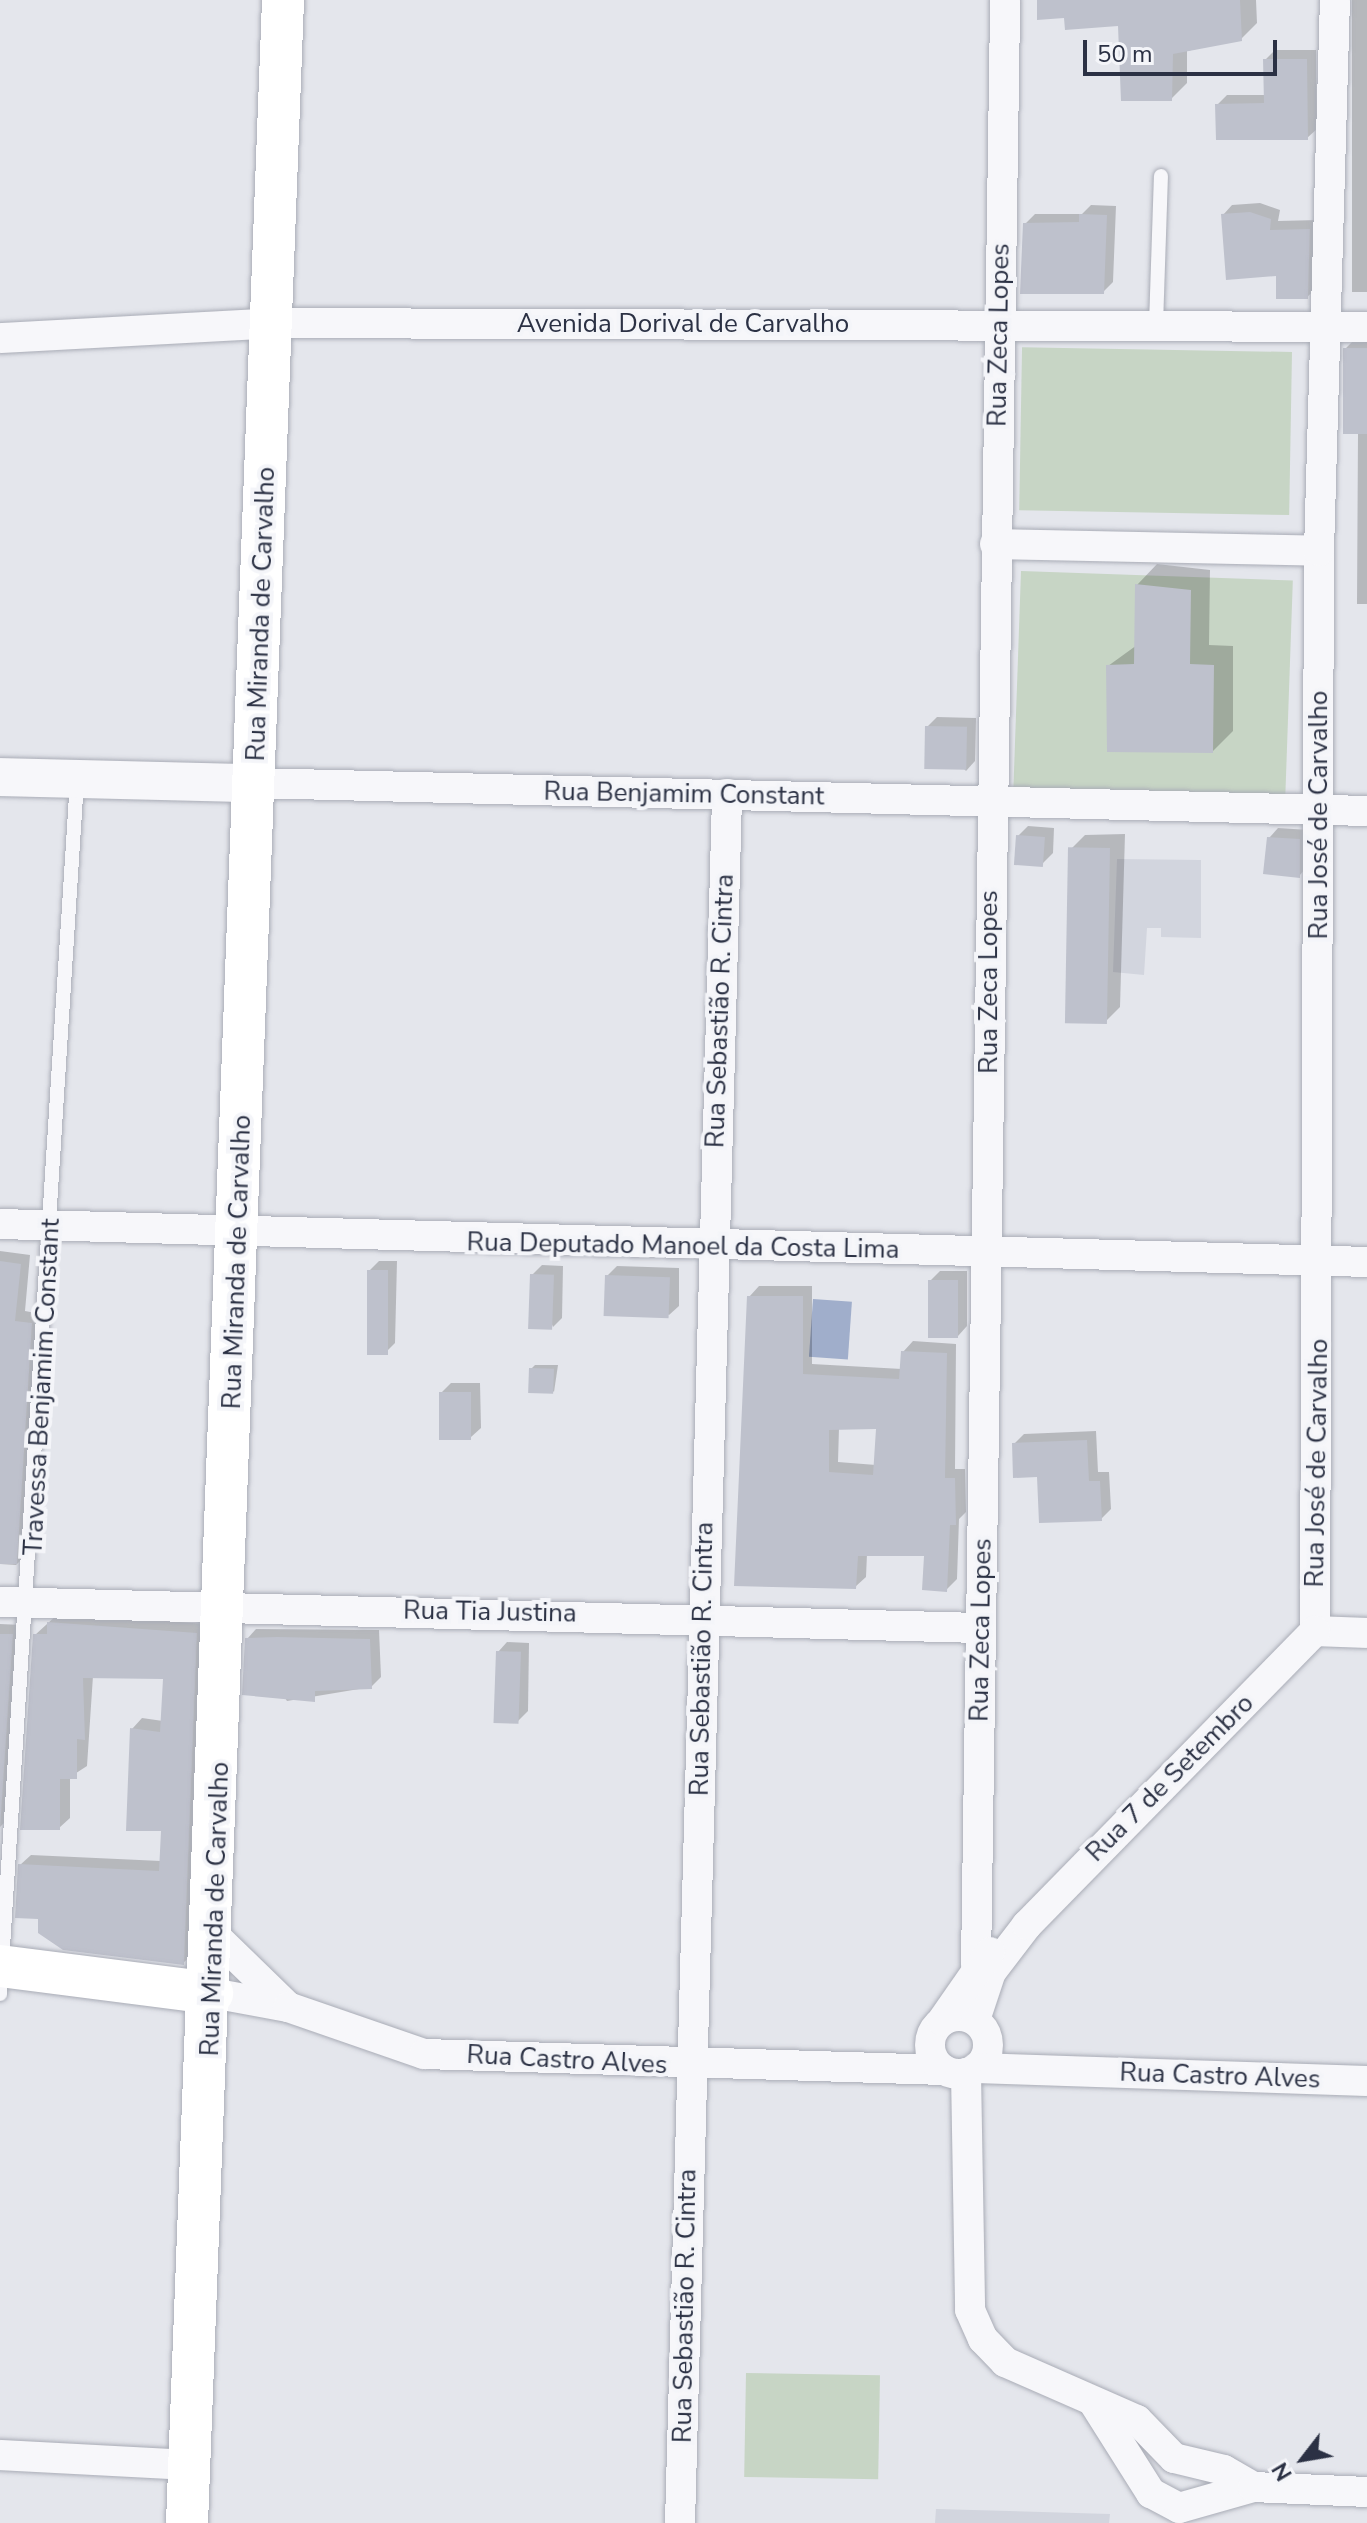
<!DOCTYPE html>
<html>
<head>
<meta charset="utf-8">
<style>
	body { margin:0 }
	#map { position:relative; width:1367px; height:2523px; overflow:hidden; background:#e4e6ec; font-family:"Nunito Sans",sans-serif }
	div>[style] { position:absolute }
	.built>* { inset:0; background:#d2d5de }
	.green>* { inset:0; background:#c7d5c5; transform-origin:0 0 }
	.water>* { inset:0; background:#a0aecb; transform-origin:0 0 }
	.shadow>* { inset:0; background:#0003; transform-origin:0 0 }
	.building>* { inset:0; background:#bec1cc; transform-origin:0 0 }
	.roads { filter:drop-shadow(0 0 2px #a9acb6) drop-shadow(0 0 2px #a9acb6) }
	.service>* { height:14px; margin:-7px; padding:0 7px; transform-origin:7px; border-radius:7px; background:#f7f7fa }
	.minor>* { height:30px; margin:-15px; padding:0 15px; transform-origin:15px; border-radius:15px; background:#f7f7fa }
	.minor>.ring { margin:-15px; padding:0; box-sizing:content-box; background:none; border:30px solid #f7f7fa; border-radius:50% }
	.tertiary>* { height:38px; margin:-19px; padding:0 19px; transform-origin:19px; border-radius:19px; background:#f7f7fa }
	.secondary>* { height:42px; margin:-21px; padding:0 21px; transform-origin:21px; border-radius:21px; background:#fff }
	span { translate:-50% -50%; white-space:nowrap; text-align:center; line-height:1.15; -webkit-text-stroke:8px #f4f5f9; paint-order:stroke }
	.street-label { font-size:26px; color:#2b3144 }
	.north { position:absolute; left:1263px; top:2419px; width:80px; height:80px; -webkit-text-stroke:6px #f4f5f9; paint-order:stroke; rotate:239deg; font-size:22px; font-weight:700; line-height:32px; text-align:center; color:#2b3144 }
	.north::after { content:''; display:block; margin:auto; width:28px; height:36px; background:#2b3144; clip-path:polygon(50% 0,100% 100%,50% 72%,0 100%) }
	.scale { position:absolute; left:1083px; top:40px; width:194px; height:36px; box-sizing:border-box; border:4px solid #2b3144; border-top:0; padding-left:10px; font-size:24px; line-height:28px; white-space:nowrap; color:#2b3144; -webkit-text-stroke:6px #f4f5f9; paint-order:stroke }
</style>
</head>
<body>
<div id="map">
	<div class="built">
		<div style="clip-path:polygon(1117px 859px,1201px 860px,1201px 938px,1161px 937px,1161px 928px,1147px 928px,1144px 975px,1113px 972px)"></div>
		<div style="clip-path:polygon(936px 2509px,1110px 2514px,1109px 2523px,935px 2523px)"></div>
	</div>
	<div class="green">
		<div style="left:1292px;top:352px;width:163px;height:270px;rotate:91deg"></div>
		<div style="left:1021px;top:571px;width:272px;height:217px;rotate:2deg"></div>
		<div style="left:746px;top:2373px;width:134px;height:104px;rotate:1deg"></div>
	</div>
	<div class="water">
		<div style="left:813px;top:1299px;width:39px;height:58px;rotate:4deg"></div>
	</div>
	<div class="shadow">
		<div style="clip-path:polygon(1041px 0,1256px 0,1257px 23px,1241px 39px,1187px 51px,1187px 83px,1171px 99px,1120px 24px,1066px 16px)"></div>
		<div style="left:1352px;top:0;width:15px;height:292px"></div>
		<div style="clip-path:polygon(1275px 50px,1316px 50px,1317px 129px,1307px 138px,1217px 105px,1227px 95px,1266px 95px,1265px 60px)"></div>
		<div style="clip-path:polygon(1260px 203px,1280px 210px,1278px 221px,1319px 220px,1317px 288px,1307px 297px,1223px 215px,1232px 205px)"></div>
		<div style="clip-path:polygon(1091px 205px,1116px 206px,1113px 282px,1103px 292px,1025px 224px,1035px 214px,1082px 214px)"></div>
		<div style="clip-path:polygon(1358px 336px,1367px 336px,1367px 604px,1357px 604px,1358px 432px,1345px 349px)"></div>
		<div style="clip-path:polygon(1157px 564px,1210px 570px,1209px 645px,1233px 646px,1233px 731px,1213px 751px,1108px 666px,1137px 645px,1137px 585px)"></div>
		<div style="clip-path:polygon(937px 717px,976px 718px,975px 761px,966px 771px,927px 727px)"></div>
		<div style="clip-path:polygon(1028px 826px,1054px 828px,1053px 853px,1043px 863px,1018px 836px)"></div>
		<div style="clip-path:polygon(1278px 828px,1309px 830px,1308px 866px,1299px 876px,1269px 838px)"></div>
		<div style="clip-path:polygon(1125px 834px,1120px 1007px,1105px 1022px,1070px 850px,1085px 835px)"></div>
		<div style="clip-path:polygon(0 1251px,30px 1255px,25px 1311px,41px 1314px,26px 1555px,16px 1565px,0 1564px)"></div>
		<div style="clip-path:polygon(379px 1261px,397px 1261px,395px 1343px,385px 1353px,369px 1271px)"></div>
		<div style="clip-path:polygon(542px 1265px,563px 1266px,562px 1318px,553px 1327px,532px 1275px)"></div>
		<div style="clip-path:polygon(617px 1266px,679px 1268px,679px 1306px,669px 1315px,607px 1276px)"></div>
		<div style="clip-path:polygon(940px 1271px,967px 1271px,967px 1326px,958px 1336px,930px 1281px)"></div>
		<div style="clip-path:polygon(evenodd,759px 1286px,812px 1286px,812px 1364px,902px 1369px,903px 1352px,913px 1341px,956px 1344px,955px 1469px,965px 1469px,966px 1512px,959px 1519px,957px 1579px,946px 1590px,926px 1553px,867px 1554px,866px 1577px,855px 1587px,749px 1297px,759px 1286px,878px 1427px,876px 1465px,838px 1462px,839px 1428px,878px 1427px)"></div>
		<div style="clip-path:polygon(535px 1365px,558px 1365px,554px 1392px,531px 1369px)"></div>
		<div style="clip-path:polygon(451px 1383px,480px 1383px,481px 1428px,471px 1437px,441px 1393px)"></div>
		<div style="clip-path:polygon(1096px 1431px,1098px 1472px,1109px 1472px,1111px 1509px,1101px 1519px,1039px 1475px,1014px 1444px,1024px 1434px)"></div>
		<div style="clip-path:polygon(59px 1613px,206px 1624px,194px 1953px,183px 1963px,40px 1918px,20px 1865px,31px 1855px,161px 1861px,163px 1829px,132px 1729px,142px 1718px,163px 1721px,165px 1677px,93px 1676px,87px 1766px,70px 1777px,70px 1818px,59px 1828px,35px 1635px)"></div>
		<div style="clip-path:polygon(0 1624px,22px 1625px,9px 1818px,0 1827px)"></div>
		<div style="clip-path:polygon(256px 1629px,379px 1630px,381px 1677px,371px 1687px,287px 1701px,247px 1639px)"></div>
		<div style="clip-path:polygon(507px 1642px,529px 1643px,528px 1711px,518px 1721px,498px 1652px)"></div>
	</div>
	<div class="building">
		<div style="clip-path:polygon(1037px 0,1240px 0,1242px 41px,1173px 54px,1172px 101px,1121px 101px,1118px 26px,1065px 30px,1064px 18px,1037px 20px)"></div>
		<div style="clip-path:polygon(1263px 59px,1307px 59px,1308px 140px,1216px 140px,1215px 104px,1264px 103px)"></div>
		<div style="clip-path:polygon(1250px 212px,1271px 219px,1270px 230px,1310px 229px,1308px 299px,1276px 299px,1276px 276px,1226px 280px,1221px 214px)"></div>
		<div style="clip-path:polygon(1079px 214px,1107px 215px,1104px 294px,1020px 294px,1023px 223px,1079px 222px)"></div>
		<div style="left:1343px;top:348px;width:24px;height:86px"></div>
		<div style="clip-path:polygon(1135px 584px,1191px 590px,1190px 664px,1214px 665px,1213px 753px,1107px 752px,1106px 665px,1134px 664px)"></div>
		<div style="left:925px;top:726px;width:42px;height:43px;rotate:1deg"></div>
		<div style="left:1016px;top:835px;width:29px;height:30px;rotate:4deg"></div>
		<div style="clip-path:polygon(1267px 837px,1300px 839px,1300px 878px,1263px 874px)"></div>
		<div style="left:1110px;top:848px;width:176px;height:42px;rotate:91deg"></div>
		<div style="clip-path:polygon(0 1261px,21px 1264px,15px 1321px,32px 1323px,17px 1564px,0 1564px)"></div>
		<div style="left:367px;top:1270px;width:21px;height:85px"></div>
		<div style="left:530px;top:1274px;width:24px;height:55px;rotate:2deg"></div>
		<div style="left:605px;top:1275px;width:65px;height:41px;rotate:2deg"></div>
		<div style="left:928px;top:1280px;width:30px;height:58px"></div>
		<div style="clip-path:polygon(evenodd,747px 1296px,803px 1296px,803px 1374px,899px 1379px,901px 1351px,947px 1353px,945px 1478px,955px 1478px,956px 1525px,950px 1525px,947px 1592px,922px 1590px,924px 1556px,858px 1556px,856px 1589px,734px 1586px,747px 1296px,876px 1429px,873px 1475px,829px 1472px,829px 1430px,876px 1429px)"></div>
		<div style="left:529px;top:1368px;width:25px;height:25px;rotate:2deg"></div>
		<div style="left:439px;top:1392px;width:32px;height:48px"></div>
		<div style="clip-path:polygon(1087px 1440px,1089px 1481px,1100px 1481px,1102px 1521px,1039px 1523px,1037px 1477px,1013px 1478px,1012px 1443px)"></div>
		<div style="clip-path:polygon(47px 1622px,197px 1633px,184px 1965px,63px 1950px,38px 1933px,38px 1919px,15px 1918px,18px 1864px,159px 1871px,161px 1831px,126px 1831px,130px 1728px,160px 1732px,163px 1679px,83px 1678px,85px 1740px,77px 1739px,77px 1779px,60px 1779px,60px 1830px,20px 1830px,33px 1634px,47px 1634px)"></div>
		<div style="clip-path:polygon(0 1634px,13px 1634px,0 1830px)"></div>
		<div style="clip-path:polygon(277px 1637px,370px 1639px,372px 1689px,315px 1691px,315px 1702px,242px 1695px,245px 1638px)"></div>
		<div style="left:496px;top:1651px;width:25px;height:72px;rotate:2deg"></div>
	</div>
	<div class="roads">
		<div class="service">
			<div style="left:1156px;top:325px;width:149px;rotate:-88.1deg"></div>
			<div style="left:0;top:1994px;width:1217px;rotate:-86.37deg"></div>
		</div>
		<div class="minor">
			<div style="left:0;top:338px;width:273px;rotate:-3.1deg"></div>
			<div style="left:273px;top:323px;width:1094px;rotate:0.21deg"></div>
			<div style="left:995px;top:544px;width:324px;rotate:1.2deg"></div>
			<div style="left:254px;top:783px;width:1113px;rotate:1.44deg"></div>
			<div style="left:0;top:1224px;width:1368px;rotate:1.59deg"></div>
			<div style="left:0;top:1602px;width:980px;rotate:1.52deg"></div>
			<div style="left:1315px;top:1631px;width:1080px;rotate:-89.79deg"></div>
			<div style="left:1319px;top:551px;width:551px;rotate:-88.34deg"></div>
			<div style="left:1315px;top:1631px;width:52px;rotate:2.2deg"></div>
			<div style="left:214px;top:1935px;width:103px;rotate:44.2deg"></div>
			<div style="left:976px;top:1965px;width:1965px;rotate:-89.15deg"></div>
			<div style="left:212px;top:1993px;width:77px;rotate:10.4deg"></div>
			<div style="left:288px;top:2007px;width:144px;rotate:19.1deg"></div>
			<div style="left:424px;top:2054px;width:520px;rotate:1.76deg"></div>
			<div class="ring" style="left:930px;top:2016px;width:28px;height:28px"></div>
			<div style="left:975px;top:2020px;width:51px;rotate:-71.6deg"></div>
			<div style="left:991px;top:1972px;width:59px;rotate:-52.5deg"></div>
			<div style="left:1027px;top:1925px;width:412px;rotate:-45.6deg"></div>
			<div style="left:942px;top:2021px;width:84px;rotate:-55.2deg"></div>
			<div style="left:976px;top:2068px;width:391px;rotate:1.9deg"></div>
			<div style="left:966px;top:2073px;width:237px;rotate:89deg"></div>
			<div style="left:970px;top:2310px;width:32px;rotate:66deg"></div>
			<div style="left:983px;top:2339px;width:32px;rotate:46deg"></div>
			<div style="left:1005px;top:2362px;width:144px;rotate:23.7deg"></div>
			<div style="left:1137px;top:2420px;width:53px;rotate:45.8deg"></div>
			<div style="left:1174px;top:2458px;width:51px;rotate:13.5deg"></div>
			<div style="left:1224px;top:2470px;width:34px;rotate:30deg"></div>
			<div style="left:1094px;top:2403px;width:107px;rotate:57.7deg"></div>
			<div style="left:1151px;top:2493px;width:32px;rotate:28deg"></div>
			<div style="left:1179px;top:2508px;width:77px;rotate:-15.8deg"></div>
			<div style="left:1253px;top:2487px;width:114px;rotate:2.5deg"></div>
			<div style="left:0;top:2455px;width:189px;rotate:3deg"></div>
			<div style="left:680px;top:2523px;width:1730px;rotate:-88.44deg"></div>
		</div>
		<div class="tertiary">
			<div style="left:0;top:777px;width:254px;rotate:1.4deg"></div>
		</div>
		<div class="secondary">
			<div style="left:0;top:1966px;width:214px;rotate:7.3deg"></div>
			<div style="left:187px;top:2523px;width:2525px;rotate:-87.82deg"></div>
		</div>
	</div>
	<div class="street-label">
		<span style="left:683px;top:324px">Avenida Dorival de Carvalho</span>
		<span style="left:999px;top:335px;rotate:-89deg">Rua Zeca Lopes</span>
		<span style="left:261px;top:614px;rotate:-88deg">Rua Miranda de Carvalho</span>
		<span style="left:684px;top:794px;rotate:1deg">Rua Benjamim Constant</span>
		<span style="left:1319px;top:815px;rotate:-90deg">Rua José de Carvalho</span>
		<span style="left:989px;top:982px;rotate:-90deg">Rua Zeca Lopes</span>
		<span style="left:720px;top:1011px;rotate:-88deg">Rua Sebastião R. Cintra</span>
		<span style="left:683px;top:1246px;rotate:1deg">Rua Deputado Manoel da Costa Lima</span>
		<span style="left:237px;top:1262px;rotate:-88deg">Rua Miranda de Carvalho</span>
		<span style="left:42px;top:1387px;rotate:-87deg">Travessa Benjamim Constant</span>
		<span style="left:1317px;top:1463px;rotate:-89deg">Rua José de Carvalho</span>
		<span style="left:490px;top:1612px;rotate:1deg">Rua Tia Justina</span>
		<span style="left:981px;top:1630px;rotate:-89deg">Rua Zeca Lopes</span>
		<span style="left:702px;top:1659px;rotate:-89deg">Rua Sebastião R. Cintra</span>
		<span style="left:1170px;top:1778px;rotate:-45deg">Rua 7 de Setembro</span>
		<span style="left:215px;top:1909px;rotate:-88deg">Rua Miranda de Carvalho</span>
		<span style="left:567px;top:2060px;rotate:3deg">Rua Castro Alves</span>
		<span style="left:1220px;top:2076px;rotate:2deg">Rua Castro Alves</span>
		<span style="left:685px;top:2306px;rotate:-89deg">Rua Sebastião R. Cintra</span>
	</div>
	<div class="north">N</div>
	<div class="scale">50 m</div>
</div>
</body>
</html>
